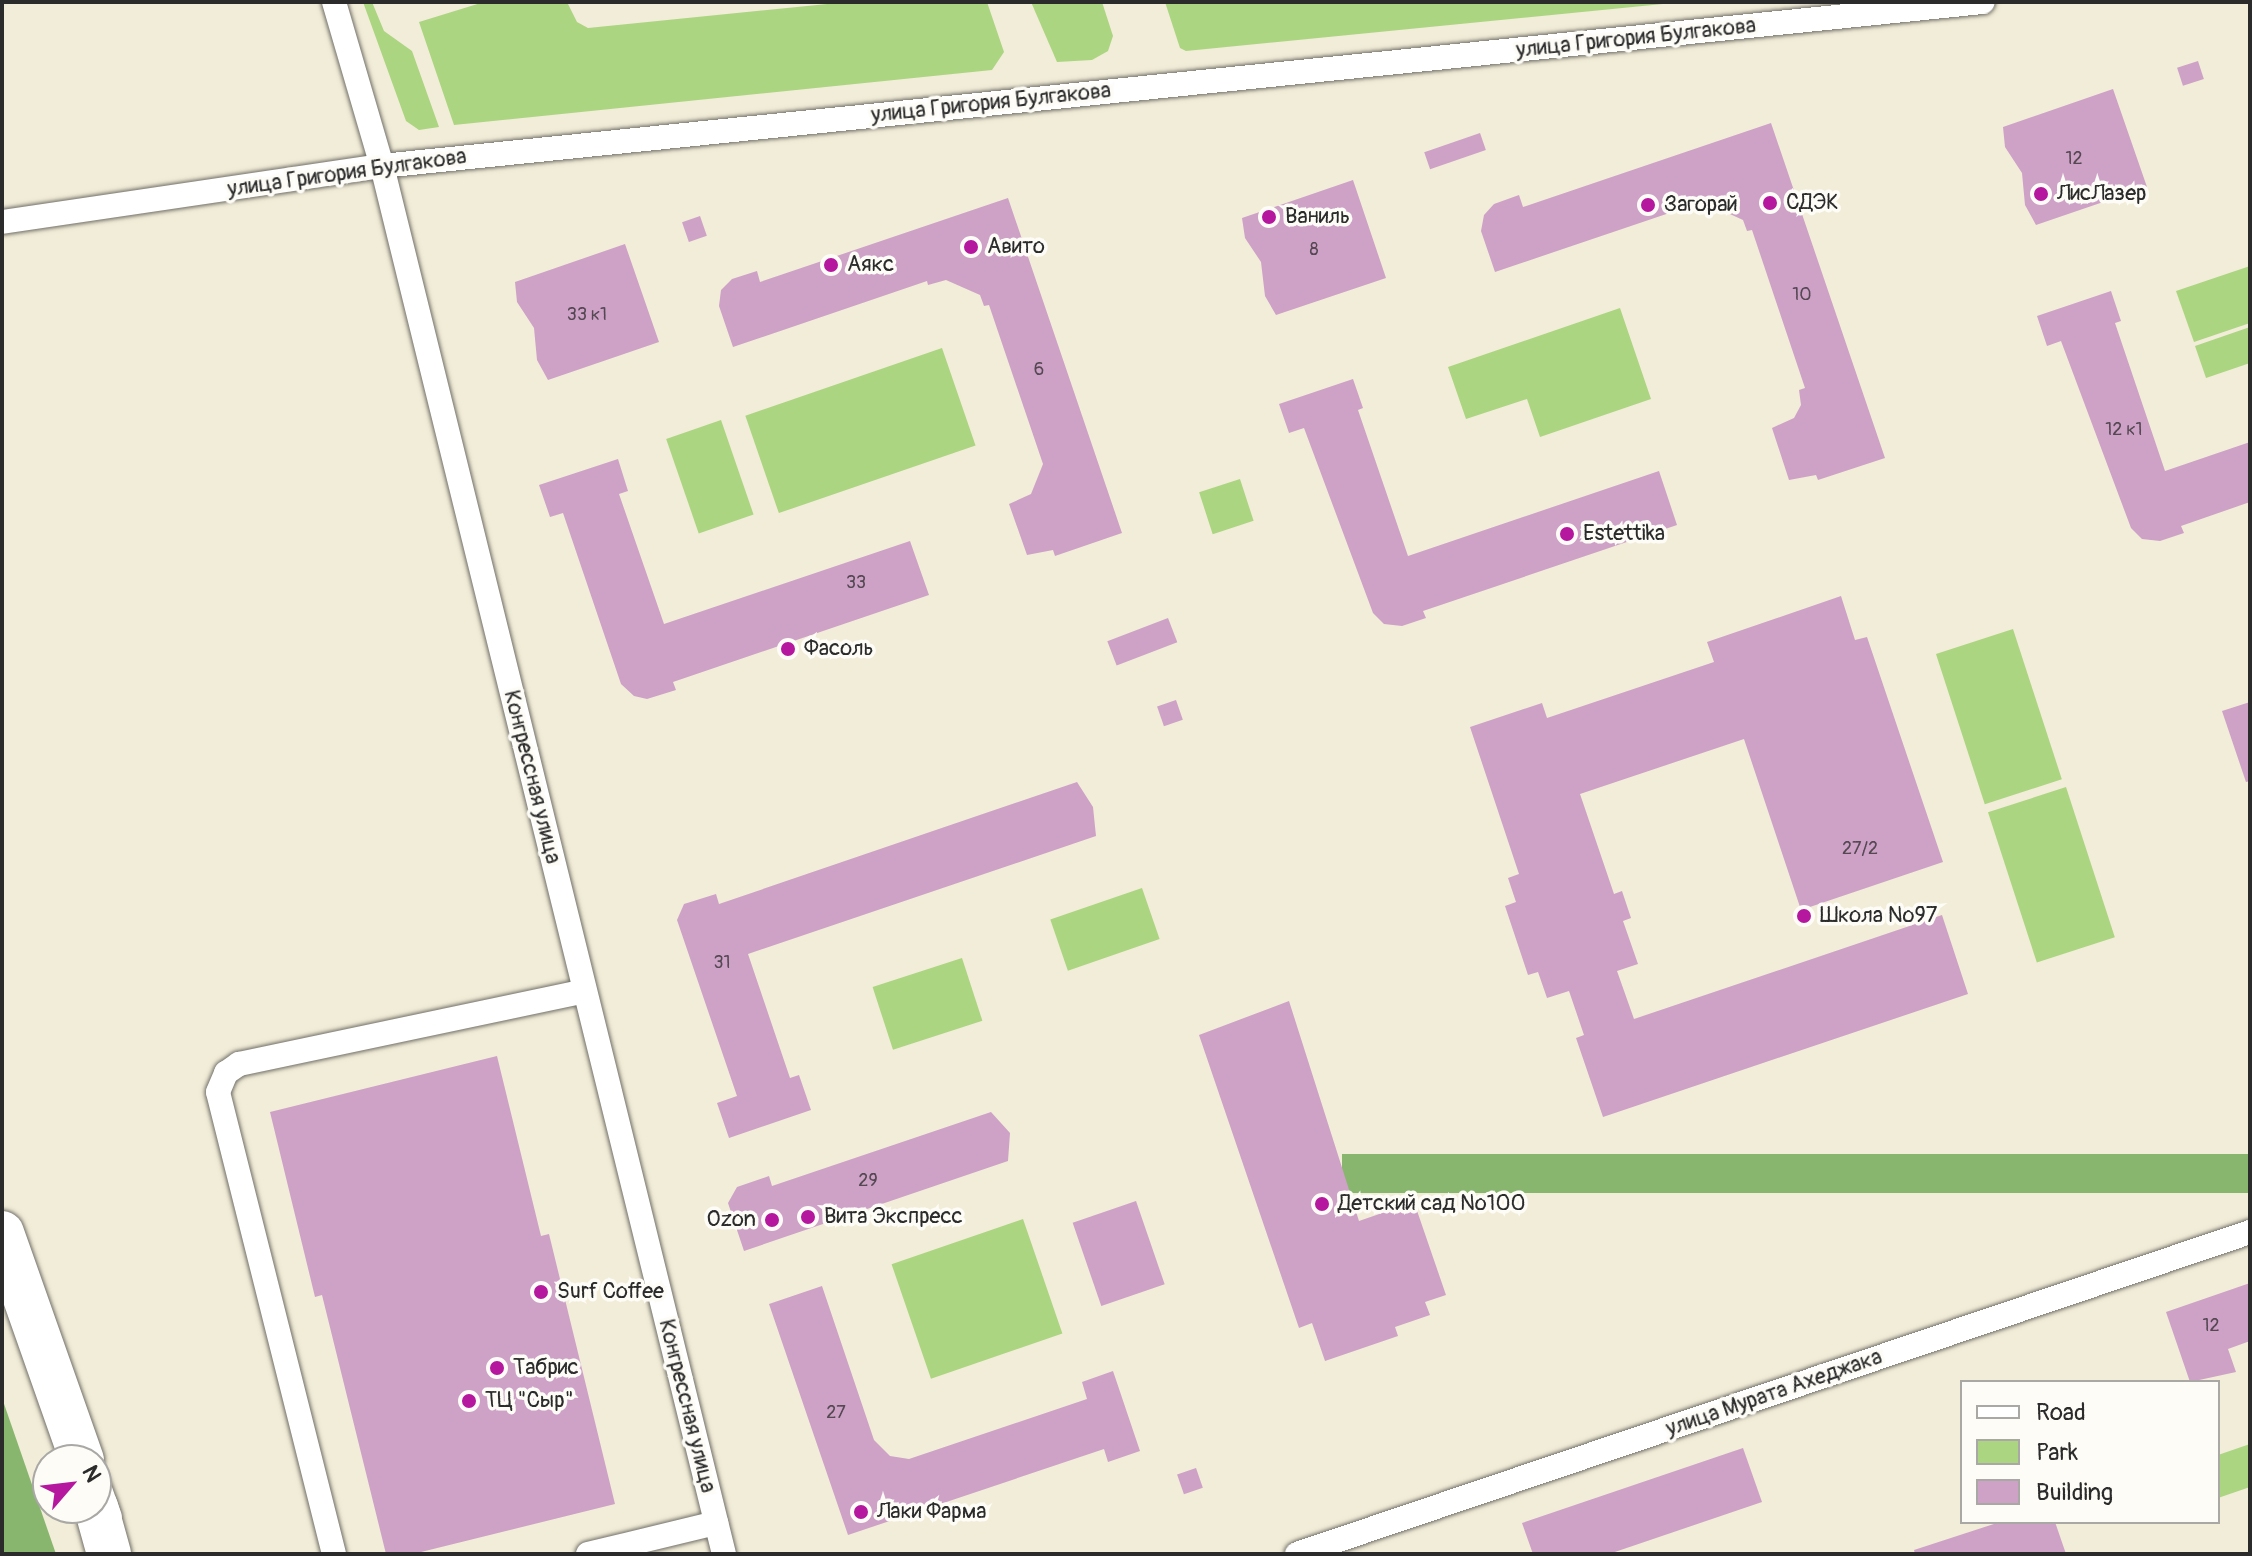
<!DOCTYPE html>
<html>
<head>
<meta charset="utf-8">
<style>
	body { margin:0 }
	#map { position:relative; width:2252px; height:1556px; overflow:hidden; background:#f2edd8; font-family:Pangolin,sans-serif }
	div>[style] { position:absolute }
	.green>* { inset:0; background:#abd581; transform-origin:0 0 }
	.forest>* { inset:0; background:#88b66f; transform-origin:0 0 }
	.building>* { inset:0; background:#cea1c7; transform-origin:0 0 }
	.roads { filter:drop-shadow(0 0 2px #716f68) drop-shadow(0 0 2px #716f68) }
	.street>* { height:24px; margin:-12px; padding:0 12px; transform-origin:12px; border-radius:12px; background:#fff }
	.highway>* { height:44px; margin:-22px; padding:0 22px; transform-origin:22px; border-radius:22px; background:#fff }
	.dots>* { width:22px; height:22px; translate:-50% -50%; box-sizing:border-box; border:4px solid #fdfcf7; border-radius:50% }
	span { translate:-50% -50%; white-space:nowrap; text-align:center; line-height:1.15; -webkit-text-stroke:7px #fdfcf7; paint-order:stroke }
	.number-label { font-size:18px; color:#544852 }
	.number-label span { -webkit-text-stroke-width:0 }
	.street-label { font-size:22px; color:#2b2b2b }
	.poi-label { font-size:22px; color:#2b2b2b }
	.left { translate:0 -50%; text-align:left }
	.right { translate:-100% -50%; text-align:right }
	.frame { position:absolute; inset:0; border:4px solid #2b2b2b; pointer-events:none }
	.legend { position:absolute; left:1960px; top:1380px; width:260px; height:144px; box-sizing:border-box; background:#fdfcf7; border:2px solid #a9a8a5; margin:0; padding:10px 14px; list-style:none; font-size:24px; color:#2b2b2b }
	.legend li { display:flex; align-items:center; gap:16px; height:40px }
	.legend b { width:40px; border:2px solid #a9a8a5 }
	.north { position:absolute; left:32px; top:1444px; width:80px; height:80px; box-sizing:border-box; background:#fdfcf7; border:2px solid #a9a8a5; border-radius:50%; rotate:62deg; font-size:22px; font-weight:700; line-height:32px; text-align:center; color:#2b2b2b }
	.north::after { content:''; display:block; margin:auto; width:28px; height:36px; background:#b5179e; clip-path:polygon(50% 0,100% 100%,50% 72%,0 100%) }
</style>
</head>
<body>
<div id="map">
	<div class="green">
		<div style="clip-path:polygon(363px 2px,372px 2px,384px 31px,412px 51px,439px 127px,419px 130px,406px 121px)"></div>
		<div style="clip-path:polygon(484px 2px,567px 2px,577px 22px,588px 28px,847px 2px,987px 2px,1004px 52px,992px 70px,454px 125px,419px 22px)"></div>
		<div style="clip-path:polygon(1102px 2px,1113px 36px,1108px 51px,1092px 60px,1057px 62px,1031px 2px)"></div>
		<div style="clip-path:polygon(1165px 2px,1683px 2px,1186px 51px,1180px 48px)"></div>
		<div style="clip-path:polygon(2250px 266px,2250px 323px,2194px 342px,2176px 291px)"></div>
		<div style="clip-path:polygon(1620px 308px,1651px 399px,1540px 437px,1527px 399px,1466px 419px,1448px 367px)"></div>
		<div style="clip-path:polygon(2250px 327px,2250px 363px,2206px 378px,2195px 346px)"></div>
		<div style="left:942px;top:348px;width:103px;height:208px;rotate:71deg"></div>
		<div style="left:721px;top:420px;width:100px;height:58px;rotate:71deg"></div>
		<div style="left:1240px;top:479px;width:44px;height:43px;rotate:72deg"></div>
		<div style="left:2013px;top:629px;width:158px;height:81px;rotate:72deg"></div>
		<div style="left:2066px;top:787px;width:158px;height:82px;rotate:72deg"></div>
		<div style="left:1142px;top:888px;width:54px;height:97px;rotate:71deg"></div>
		<div style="left:962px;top:958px;width:66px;height:94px;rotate:72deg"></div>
		<div style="left:1023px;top:1219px;width:121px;height:139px;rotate:71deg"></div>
		<div style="clip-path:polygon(2250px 1444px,2250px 1487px,2218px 1498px,2218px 1455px)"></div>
	</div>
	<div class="forest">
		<div style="left:2250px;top:1154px;width:39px;height:908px;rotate:90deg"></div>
		<div style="clip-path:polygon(2px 1398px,56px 1554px,2px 1554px)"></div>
	</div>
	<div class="building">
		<div style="left:2198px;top:61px;width:19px;height:22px;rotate:72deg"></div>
		<div style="clip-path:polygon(2113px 89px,2147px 187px,2036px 225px,2025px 205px,2022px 173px,2005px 147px,2003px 127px)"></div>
		<div style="clip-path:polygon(1771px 123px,1885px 458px,1818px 480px,1816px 475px,1789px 480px,1772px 428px,1794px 418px,1801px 405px,1799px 390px,1805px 388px,1752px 230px,1747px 231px,1743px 220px,1708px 204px,1691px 210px,1690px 206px,1495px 272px,1481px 231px,1484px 215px,1494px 204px,1519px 195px,1523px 207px)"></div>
		<div style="left:1480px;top:133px;width:18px;height:59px;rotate:71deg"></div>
		<div style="clip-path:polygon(1353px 180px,1386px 278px,1276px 315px,1265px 296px,1261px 262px,1245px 238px,1242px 218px)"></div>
		<div style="clip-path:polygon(1008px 198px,1122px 533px,1055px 556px,1053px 550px,1027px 555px,1009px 504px,1031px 494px,1043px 464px,989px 305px,984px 306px,980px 295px,946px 280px,928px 285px,927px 281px,733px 347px,719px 306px,721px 290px,732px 279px,757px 271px,760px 282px)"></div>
		<div style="left:700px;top:216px;width:21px;height:19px;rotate:71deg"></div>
		<div style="clip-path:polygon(625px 244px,659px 342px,548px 380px,537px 360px,534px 328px,517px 302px,515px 282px)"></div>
		<div style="clip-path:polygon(2111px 291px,2121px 321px,2115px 323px,2165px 471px,2250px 442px,2250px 502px,2181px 526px,2184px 533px,2160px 541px,2142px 539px,2131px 528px,2061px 341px,2047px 346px,2037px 316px)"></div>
		<div style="clip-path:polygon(1353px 379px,1363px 408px,1358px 410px,1408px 556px,1659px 471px,1677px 525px,1423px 611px,1426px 618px,1402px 626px,1384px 624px,1373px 613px,1304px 428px,1289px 433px,1279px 404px)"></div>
		<div style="clip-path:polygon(618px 459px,628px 491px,619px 494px,664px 624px,910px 541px,929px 595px,673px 682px,676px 690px,647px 699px,634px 696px,621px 684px,563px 513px,550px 517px,539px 485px)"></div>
		<div style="clip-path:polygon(1841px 596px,1855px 640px,1867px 637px,1943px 862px,1801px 910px,1744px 739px,1580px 794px,1614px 894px,1622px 891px,1631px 918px,1623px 921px,1638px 964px,1617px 971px,1634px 1019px,1942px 915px,1968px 994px,1603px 1117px,1576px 1038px,1584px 1035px,1569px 991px,1547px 998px,1538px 972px,1528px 975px,1505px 906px,1516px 902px,1508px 878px,1519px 874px,1470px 727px,1542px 703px,1547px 718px,1714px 662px,1707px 642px)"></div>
		<div style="left:1168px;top:618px;width:26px;height:65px;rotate:69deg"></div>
		<div style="left:1176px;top:700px;width:21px;height:20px;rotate:71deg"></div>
		<div style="clip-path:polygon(2250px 702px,2250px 781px,2246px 782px,2222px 711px)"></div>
		<div style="clip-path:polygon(1077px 782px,1093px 807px,1096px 836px,748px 954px,790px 1078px,799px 1075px,811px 1110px,729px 1138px,717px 1103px,737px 1096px,677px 920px,684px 904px,716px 894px,719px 904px)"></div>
		<div style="clip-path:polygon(1289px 1001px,1359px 1221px,1414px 1202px,1446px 1295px,1425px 1302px,1430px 1315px,1395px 1327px,1398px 1336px,1325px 1361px,1312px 1323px,1299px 1328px,1199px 1035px)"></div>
		<div style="clip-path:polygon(497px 1056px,541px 1236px,549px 1234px,615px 1504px,413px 1554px,386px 1554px,322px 1295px,315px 1297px,270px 1112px)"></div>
		<div style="clip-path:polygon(991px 1112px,1010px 1133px,1008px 1161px,744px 1251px,728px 1203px,737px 1187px,769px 1176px,772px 1186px)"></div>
		<div style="left:1136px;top:1201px;width:88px;height:67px;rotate:71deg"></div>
		<div style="clip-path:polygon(2250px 1283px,2250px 1341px,2228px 1349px,2236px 1372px,2190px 1382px,2166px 1312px)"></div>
		<div style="clip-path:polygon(822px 1286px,874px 1440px,890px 1456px,909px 1459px,1087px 1399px,1082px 1382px,1113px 1371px,1140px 1451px,1108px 1462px,1104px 1449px,848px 1535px,769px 1304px)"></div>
		<div style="clip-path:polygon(1743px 1448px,1762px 1502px,1609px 1554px,1533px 1554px,1522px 1523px)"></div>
		<div style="left:1196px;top:1468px;width:21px;height:20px;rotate:71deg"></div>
		<div style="clip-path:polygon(2000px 1522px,2055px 1522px,2066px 1554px,1915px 1554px,1914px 1550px)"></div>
	</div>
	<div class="roads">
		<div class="street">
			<div style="left:334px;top:2px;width:171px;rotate:73.7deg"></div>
			<div style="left:382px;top:166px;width:1430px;rotate:76.16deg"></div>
			<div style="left:2px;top:222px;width:384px;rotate:-8.4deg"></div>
			<div style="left:382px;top:166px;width:1609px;rotate:-5.85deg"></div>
			<div style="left:96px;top:1478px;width:41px;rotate:70.3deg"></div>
			<div style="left:334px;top:1554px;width:476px;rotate:-104.1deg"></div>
			<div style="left:218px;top:1092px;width:21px;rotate:-67deg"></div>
			<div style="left:226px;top:1073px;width:16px;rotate:-35deg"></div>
			<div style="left:239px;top:1064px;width:353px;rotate:-11.9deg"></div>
			<div style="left:588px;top:1554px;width:132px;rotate:-13.6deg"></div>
			<div style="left:1297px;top:1554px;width:1006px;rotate:-18.67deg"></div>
		</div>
		<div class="highway">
			<div style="left:2px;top:1233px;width:241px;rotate:70.6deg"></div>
			<div style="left:96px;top:1507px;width:49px;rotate:74.5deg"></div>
		</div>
	</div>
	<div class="dots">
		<div style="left:2041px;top:194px;background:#b5179e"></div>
		<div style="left:1770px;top:203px;background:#b5179e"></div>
		<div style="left:1648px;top:205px;background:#b5179e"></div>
		<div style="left:1269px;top:217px;background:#b5179e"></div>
		<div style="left:971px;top:247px;background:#b5179e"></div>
		<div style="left:831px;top:265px;background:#b5179e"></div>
		<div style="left:1567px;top:534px;background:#b5179e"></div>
		<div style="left:788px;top:649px;background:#b5179e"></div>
		<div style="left:1804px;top:916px;background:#b5179e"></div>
		<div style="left:1322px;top:1204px;background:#b5179e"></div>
		<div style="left:808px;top:1217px;background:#b5179e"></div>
		<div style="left:772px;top:1220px;background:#b5179e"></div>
		<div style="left:541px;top:1292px;background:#b5179e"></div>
		<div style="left:497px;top:1368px;background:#b5179e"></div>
		<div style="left:469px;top:1401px;background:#b5179e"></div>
		<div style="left:861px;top:1512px;background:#b5179e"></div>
	</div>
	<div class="number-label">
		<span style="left:2074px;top:159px">12</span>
		<span style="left:1314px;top:250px">8</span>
		<span style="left:1802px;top:295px">10</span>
		<span style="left:587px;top:315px">33 к1</span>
		<span style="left:1039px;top:370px">6</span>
		<span style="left:2124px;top:430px">12 к1</span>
		<span style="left:856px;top:583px">33</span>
		<span style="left:1860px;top:849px">27/2</span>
		<span style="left:722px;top:963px">31</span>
		<span style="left:868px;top:1181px">29</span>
		<span style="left:2211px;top:1326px">12</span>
		<span style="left:836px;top:1413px">27</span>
	</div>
	<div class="street-label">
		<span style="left:1636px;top:38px;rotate:-6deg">улица Григория Булгакова</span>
		<span style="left:991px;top:103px;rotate:-6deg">улица Григория Булгакова</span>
		<span style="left:347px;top:173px;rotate:-8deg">улица Григория Булгакова</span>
		<span style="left:532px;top:777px;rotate:76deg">Конгрессная улица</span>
		<span style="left:1774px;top:1393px;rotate:-19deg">улица Мурата Ахеджака</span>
		<span style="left:687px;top:1406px;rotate:76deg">Конгрессная улица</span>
	</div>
	<div class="poi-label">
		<span class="left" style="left:2057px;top:194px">ЛисЛазер</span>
		<span class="left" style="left:1786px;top:203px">СДЭК</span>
		<span class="left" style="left:1664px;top:205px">Загорай</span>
		<span class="left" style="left:1285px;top:217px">Ваниль</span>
		<span class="left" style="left:987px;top:247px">Авито</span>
		<span class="left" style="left:847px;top:265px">Аякс</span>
		<span class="left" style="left:1583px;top:534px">Estettika</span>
		<span class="left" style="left:804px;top:649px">Фасоль</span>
		<span class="left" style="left:1820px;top:916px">Школа №97</span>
		<span class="left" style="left:1338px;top:1204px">Детский сад №100</span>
		<span class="left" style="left:824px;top:1217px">Вита Экспресс</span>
		<span class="right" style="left:756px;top:1220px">Ozon</span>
		<span class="left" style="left:557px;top:1292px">Surf Coffee</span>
		<span class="left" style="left:513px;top:1368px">Табрис</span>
		<span class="left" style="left:485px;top:1401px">ТЦ "Сыр"</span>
		<span class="left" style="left:877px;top:1512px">Лаки Фарма</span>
	</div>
	<div class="frame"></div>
	<ul class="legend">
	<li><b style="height:10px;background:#fff"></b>Road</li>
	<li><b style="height:22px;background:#abd581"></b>Park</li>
	<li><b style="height:22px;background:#cea1c7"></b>Building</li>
	</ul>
	<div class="north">N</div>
</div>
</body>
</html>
